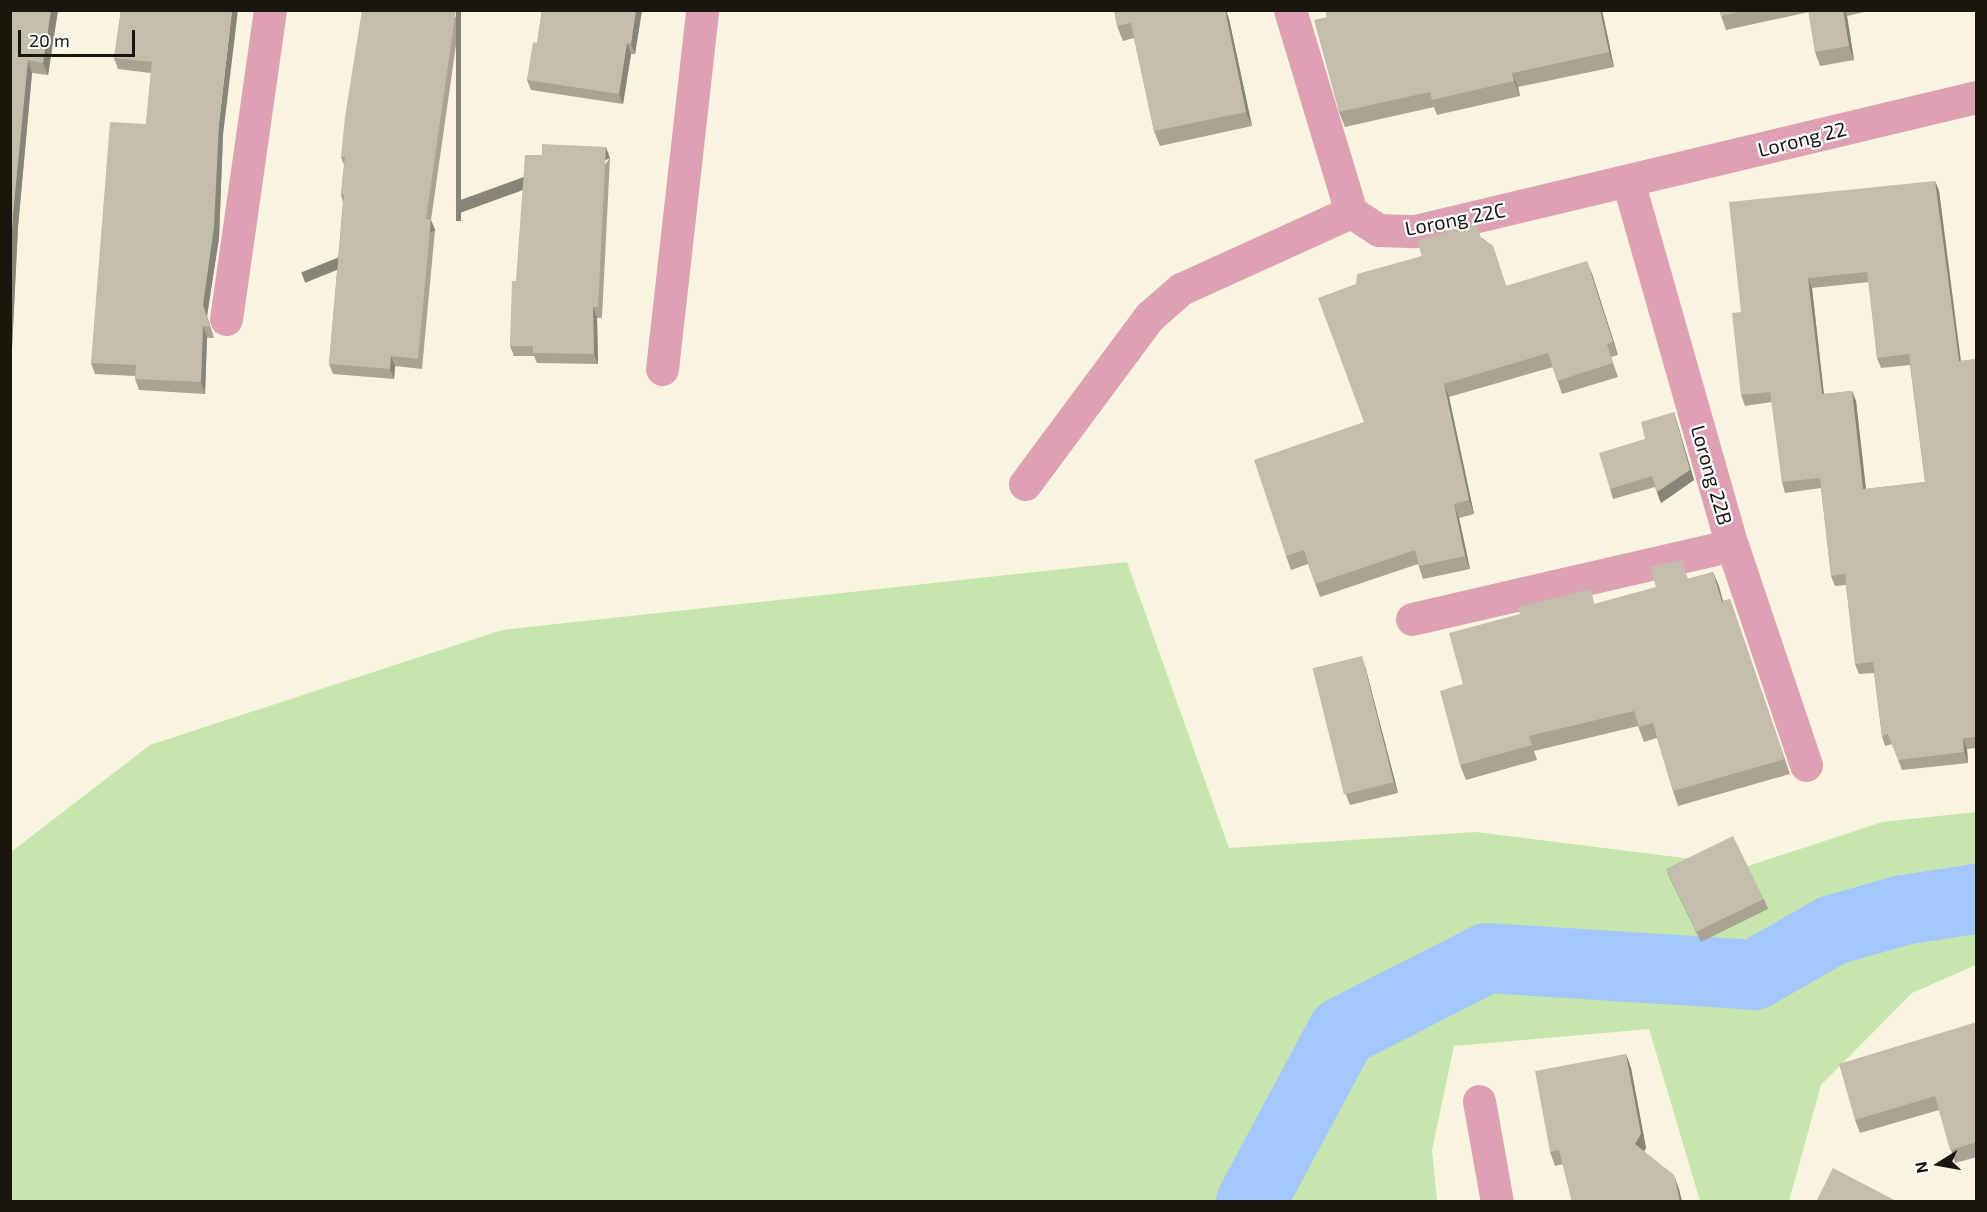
<!DOCTYPE html>
<html>
<head>
<meta charset="utf-8">
<style>
	body { margin:0 }
	#map { position:relative; width:1987px; height:1212px; overflow:hidden; background:#f9f4e0; font-family:"Exo 2",sans-serif }
	div>[style] { position:absolute }
	.green>* { inset:0; background:#c7e6ae }
	.river>* { height:70px; margin:-35px; padding:0 35px; transform-origin:35px; border-radius:35px; background:#a3c7fd }
	.minor>* { height:33px; margin:-16.5px; padding:0 16.5px; transform-origin:16.5px; border-radius:16.5px; background:#dea1b3 }
	.wall>* { inset:0; background:#a8a393 }
	.shaded-wall>* { inset:0; background:#888578; transform-origin:0 0 }
	.building>* { inset:0; background:#c3beab; transform-origin:0 0 }
	span { translate:-50% -50%; white-space:nowrap; text-align:center; line-height:1.15; -webkit-text-stroke:4.5px #fff; paint-order:stroke }
	.street-label { font-size:20px; color:#18160f }
	.frame { position:absolute; inset:0; border:12px solid #18160f; pointer-events:none }
	.north { position:absolute; left:1909px; top:1134px; width:60px; height:60px; -webkit-text-stroke:4px #fff; paint-order:stroke; rotate:259deg; font-size:16px; font-weight:700; line-height:24px; text-align:center; color:#18160f }
	.north::after { content:''; display:block; margin:auto; width:21px; height:27px; background:#18160f; clip-path:polygon(50% 0,100% 100%,50% 72%,0 100%) }
	.scale { position:absolute; left:18px; top:30px; width:117px; height:27px; box-sizing:border-box; border:3px solid #18160f; border-top:0; padding-left:8px; font-size:18px; line-height:21px; white-space:nowrap; color:#18160f; -webkit-text-stroke:4px #fff; paint-order:stroke }
</style>
</head>
<body>
<div id="map">
	<div class="green">
		<div style="clip-path:polygon(1127px 562px,1229px 848px,1476px 832px,1748px 866px,1882px 822px,1976px 812px,1976px 874px,1855px 887px,1730px 964px,1493px 948px,1487px 952px,1491px 965px,1503px 973px,1753px 1001px,1853px 943px,1976px 917px,1976px 965px,1912px 993px,1821px 1085px,1789px 1201px,1700px 1201px,1649px 1029px,1454px 1046px,1432px 1150px,1437px 1201px,11px 1202px,11px 852px,150px 745px,502px 630px)"></div>
	</div>
	<div class="river">
		<div style="left:1251px;top:1202px;width:193px;rotate:-61.8deg"></div>
		<div style="left:1342px;top:1032px;width:163px;rotate:-27deg"></div>
		<div style="left:1487px;top:958px;width:268px;rotate:3.6deg"></div>
		<div style="left:1754px;top:975px;width:91px;rotate:-29.7deg"></div>
		<div style="left:1833px;top:930px;width:73px;rotate:-15.9deg"></div>
		<div style="left:1903px;top:910px;width:74px;rotate:-8.6deg"></div>
	</div>
	<div class="minor">
		<div style="left:1290px;top:10px;width:211px;rotate:73.2deg"></div>
		<div style="left:1351px;top:212px;width:33px;rotate:33deg"></div>
		<div style="left:1379px;top:230px;width:36px;rotate:2deg"></div>
		<div style="left:1415px;top:231px;width:577px;rotate:-13.43deg"></div>
		<div style="left:1628px;top:181px;width:379px;rotate:74.1deg"></div>
		<div style="left:1732px;top:545px;width:232px;rotate:71.4deg"></div>
		<div style="left:226px;top:319px;width:312px;rotate:-81.9deg"></div>
		<div style="left:662px;top:369px;width:361px;rotate:-83.6deg"></div>
		<div style="left:1025px;top:484px;width:208px;rotate:-53.4deg"></div>
		<div style="left:1149px;top:317px;width:43px;rotate:-41.2deg"></div>
		<div style="left:1181px;top:289px;width:187px;rotate:-24.4deg"></div>
		<div style="left:1412px;top:619px;width:328px;rotate:-13deg"></div>
		<div style="left:1479px;top:1101px;width:103px;rotate:79.9deg"></div>
	</div>
	<div class="wall">
		<div style="clip-path:polygon(10px 10px,58px 10px,48px 75px,32px 73px,18px 227px,11px 368px)"></div>
		<div style="clip-path:polygon(121px 10px,223px 135px,219px 238px,207px 316px,214px 338px,207px 338px,205px 394px,139px 390px,135px 379px,135px 376px,95px 374px,91px 363px,146px 124px,151px 73px,118px 69px,114px 58px)"></div>
		<div style="clip-path:polygon(461px 10px,431px 220px,435px 230px,422px 369px,395px 366px,394px 379px,333px 374px,329px 364px,343px 202px,341px 195px,344px 165px,341px 157px)"></div>
		<div style="clip-path:polygon(542px 10px,642px 10px,635px 54px,631px 54px,623px 104px,531px 90px,527px 80px,537px 43px)"></div>
		<div style="clip-path:polygon(1114px 10px,1226px 10px,1229px 19px,1252px 126px,1160px 146px,1154px 131px,1134px 38px,1123px 41px,1117px 26px)"></div>
		<div style="clip-path:polygon(1326px 10px,1602px 10px,1614px 67px,1518px 87px,1520px 96px,1437px 115px,1434px 107px,1345px 127px,1339px 112px)"></div>
		<div style="clip-path:polygon(1719px 10px,1873px 10px,1847px 16px,1854px 60px,1820px 66px,1815px 52px,1809px 12px,1726px 30px)"></div>
		<div style="clip-path:polygon(610px 158px,602px 318px,597px 318px,598px 364px,537px 363px,534px 356px,514px 356px,510px 346px,516px 281px)"></div>
		<div style="clip-path:polygon(evenodd,1935px 181px,1939px 191px,1961px 361px,1977px 359px,1977px 748px,1967px 749px,1968px 763px,1902px 770px,1892px 744px,1885px 746px,1882px 736px,1874px 673px,1859px 674px,1855px 664px,1846px 585px,1835px 586px,1831px 576px,1821px 488px,1785px 493px,1782px 482px,1772px 402px,1745px 406px,1741px 395px,1741px 312px,1935px 181px,1869px 282px,1877px 358px,1881px 368px,1910px 365px,1925px 482px,1866px 489px,1856px 401px,1852px 391px,1824px 394px,1812px 288px,1869px 282px)"></div>
		<div style="clip-path:polygon(1482px 238px,1493px 246px,1506px 286px,1592px 274px,1618px 355px,1611px 357px,1618px 377px,1562px 394px,1553px 367px,1449px 397px,1474px 514px,1459px 518px,1470px 569px,1423px 579px,1418px 564px,1320px 597px,1308px 564px,1291px 570px,1286px 556px,1364px 422px,1356px 284px,1422px 256px)"></div>
		<div style="clip-path:polygon(1674px 412px,1694px 480px,1661px 503px,1655px 487px,1613px 499px,1610px 489px,1645px 439px)"></div>
		<div style="clip-path:polygon(1713px 572px,1723px 601px,1730px 599px,1790px 774px,1678px 806px,1673px 791px,1657px 738px,1644px 742px,1638px 726px,1534px 751px,1537px 760px,1466px 780px,1460px 765px,1463px 684px,1596px 604px)"></div>
		<div style="clip-path:polygon(1365px 666px,1398px 793px,1350px 805px,1346px 795px)"></div>
		<div style="clip-path:polygon(1666px 869px,1764px 899px,1768px 909px,1701px 942px,1670px 879px)"></div>
		<div style="clip-path:polygon(1977px 1022px,1977px 1157px,1955px 1163px,1939px 1110px,1860px 1133px,1855px 1120px)"></div>
		<div style="clip-path:polygon(1626px 1054px,1631px 1068px,1646px 1148px,1644px 1152px,1679px 1189px,1682px 1202px,1572px 1202px,1563px 1164px,1555px 1166px,1550px 1152px)"></div>
	</div>
	<div class="shaded-wall">
		<div style="clip-path:polygon(51px 10px,58px 10px,48px 75px,43px 63px)"></div>
		<div style="clip-path:polygon(232px 10px,238px 10px,223px 135px,219px 238px,207px 316px,214px 338px,203px 305px,219px 123px)"></div>
		<div style="left:456px;top:10px;width:5px;height:211px"></div>
		<div style="clip-path:polygon(636px 10px,642px 10px,635px 54px,631px 44px)"></div>
		<div style="clip-path:polygon(1225px 10px,1226px 10px,1229px 19px,1252px 126px,1246px 112px)"></div>
		<div style="clip-path:polygon(1600px 10px,1602px 10px,1614px 67px,1609px 52px)"></div>
		<div style="clip-path:polygon(1843px 10px,1845px 10px,1847px 16px,1854px 60px,1849px 46px)"></div>
		<div style="clip-path:polygon(627px 43px,631px 54px,623px 104px,619px 94px)"></div>
		<div style="clip-path:polygon(28px 60px,32px 73px,18px 227px,11px 368px,10px 264px,13px 214px)"></div>
		<div style="clip-path:polygon(1512px 73px,1518px 87px,1520px 96px,1514px 81px)"></div>
		<div style="left:606px;top:147px;width:12px;height:160px;rotate:70deg"></div>
		<div style="clip-path:polygon(1935px 181px,1939px 191px,1962px 372px,1959px 361px)"></div>
		<div style="left:431px;top:220px;width:11px;height:140px;rotate:68deg"></div>
		<div style="clip-path:polygon(1587px 261px,1592px 274px,1618px 355px,1613px 342px)"></div>
		<div style="clip-path:polygon(1808px 278px,1812px 288px,1825px 405px,1822px 394px)"></div>
		<div style="clip-path:polygon(593px 307px,597px 318px,598px 364px,594px 354px)"></div>
		<div style="clip-path:polygon(203px 326px,207px 338px,205px 394px,201px 382px)"></div>
		<div style="clip-path:polygon(391px 356px,395px 366px,394px 379px,390px 369px)"></div>
		<div style="clip-path:polygon(1444px 384px,1449px 397px,1474px 514px,1469px 500px)"></div>
		<div style="clip-path:polygon(1852px 391px,1856px 401px,1867px 499px,1863px 489px)"></div>
		<div style="clip-path:polygon(1674px 412px,1694px 480px,1661px 503px,1657px 492px)"></div>
		<div style="clip-path:polygon(1454px 504px,1459px 518px,1470px 569px,1465px 556px)"></div>
		<div style="clip-path:polygon(1713px 572px,1719px 586px,1727px 617px,1722px 602px)"></div>
		<div style="clip-path:polygon(1362px 656px,1365px 666px,1398px 793px,1394px 782px)"></div>
		<div style="clip-path:polygon(1963px 738px,1967px 749px,1968px 763px,1964px 752px)"></div>
		<div style="clip-path:polygon(1626px 1054px,1631px 1068px,1646px 1148px,1640px 1158px,1635px 1144px)"></div>
		<div style="clip-path:polygon(1674px 1175px,1679px 1189px,1682px 1202px,1680px 1202px)"></div>
	</div>
	<div class="building">
		<div style="clip-path:polygon(10px 10px,51px 10px,43px 63px,28px 60px,13px 214px,10px 264px)"></div>
		<div style="clip-path:polygon(121px 10px,232px 10px,219px 123px,214px 227px,203px 305px,210px 327px,203px 326px,201px 382px,135px 379px,136px 365px,91px 363px,110px 122px,146px 124px,152px 62px,114px 58px)"></div>
		<div style="clip-path:polygon(362px 10px,456px 10px,426px 219px,431px 220px,418px 359px,391px 356px,390px 369px,329px 364px,344px 195px,341px 195px,345px 157px,341px 157px,345px 117px)"></div>
		<div style="clip-path:polygon(542px 10px,636px 10px,631px 44px,627px 43px,619px 94px,527px 80px,533px 42px,537px 43px)"></div>
		<div style="clip-path:polygon(1114px 10px,1225px 10px,1246px 112px,1154px 131px,1131px 23px,1117px 26px)"></div>
		<div style="clip-path:polygon(1326px 10px,1600px 10px,1609px 52px,1512px 73px,1514px 81px,1432px 100px,1430px 92px,1339px 112px,1314px 20px,1327px 17px)"></div>
		<div style="clip-path:polygon(1719px 10px,1748px 10px,1721px 16px)"></div>
		<div style="clip-path:polygon(1808px 10px,1843px 10px,1849px 46px,1815px 52px)"></div>
		<div style="clip-path:polygon(542px 144px,606px 147px,598px 307px,593px 307px,594px 354px,533px 353px,533px 346px,510px 346px,512px 281px,516px 281px,525px 155px,542px 155px)"></div>
		<div style="clip-path:polygon(evenodd,1935px 181px,1959px 361px,1977px 359px,1977px 737px,1963px 738px,1964px 752px,1898px 760px,1888px 734px,1882px 736px,1873px 662px,1855px 664px,1845px 574px,1831px 576px,1820px 478px,1782px 482px,1770px 392px,1741px 395px,1732px 313px,1741px 312px,1729px 202px,1935px 181px,1867px 272px,1877px 358px,1909px 354px,1925px 482px,1863px 489px,1852px 391px,1822px 394px,1808px 278px,1867px 272px)"></div>
		<div style="clip-path:polygon(1476px 223px,1481px 238px,1493px 246px,1506px 286px,1587px 261px,1613px 342px,1607px 344px,1613px 363px,1557px 381px,1548px 353px,1444px 384px,1469px 500px,1454px 504px,1465px 556px,1419px 566px,1415px 550px,1315px 584px,1304px 550px,1286px 556px,1254px 460px,1364px 422px,1318px 298px,1356px 284px,1357px 274px,1422px 256px,1417px 241px)"></div>
		<div style="clip-path:polygon(1674px 412px,1690px 470px,1657px 492px,1652px 476px,1610px 489px,1599px 453px,1645px 439px,1641px 422px)"></div>
		<div style="clip-path:polygon(1682px 560px,1688px 579px,1713px 572px,1722px 602px,1730px 599px,1785px 759px,1673px 791px,1653px 723px,1639px 727px,1634px 711px,1529px 736px,1532px 745px,1460px 765px,1440px 691px,1463px 684px,1449px 633px,1520px 614px,1518px 607px,1591px 589px,1594px 604px,1656px 587px,1650px 567px)"></div>
		<div style="left:1362px;top:656px;width:130px;height:51px;rotate:76deg"></div>
		<div style="left:1733px;top:836px;width:70px;height:75px;rotate:64deg"></div>
		<div style="clip-path:polygon(1977px 1022px,1977px 1142px,1950px 1150px,1935px 1096px,1855px 1120px,1839px 1064px)"></div>
		<div style="clip-path:polygon(1626px 1054px,1641px 1134px,1635px 1144px,1674px 1175px,1680px 1202px,1572px 1202px,1559px 1150px,1550px 1152px,1535px 1071px)"></div>
		<div style="clip-path:polygon(1833px 1168px,1898px 1202px,1816px 1202px)"></div>
	</div>
	<div class="street-label">
		<span style="left:1802px;top:139px;rotate:-14deg">Lorong 22</span>
		<span style="left:1455px;top:219px;rotate:-11deg">Lorong 22C</span>
		<span style="left:1712px;top:475px;rotate:74deg">Lorong 22B</span>
	</div>
	<div class="frame"></div>
	<div class="north">N</div>
	<div class="scale">20 m</div>
</div>
</body>
</html>
